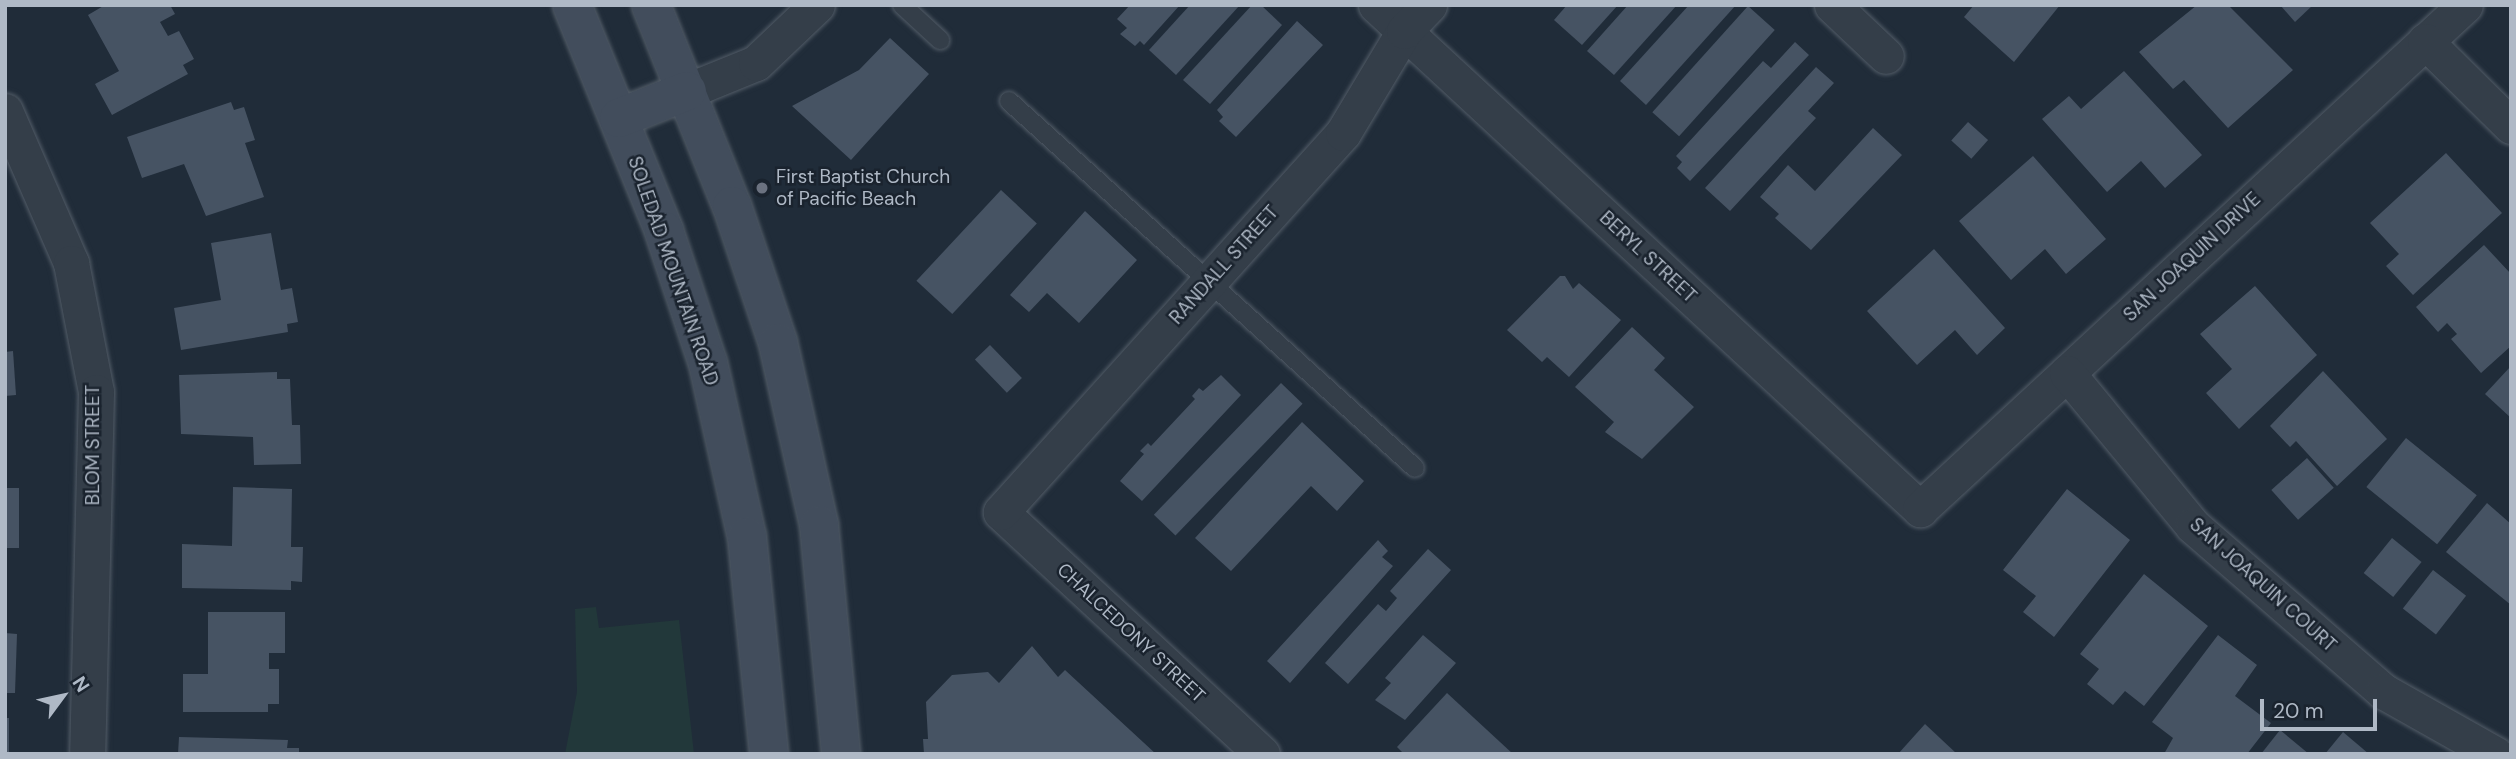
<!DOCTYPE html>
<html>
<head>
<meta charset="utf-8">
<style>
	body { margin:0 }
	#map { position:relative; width:2516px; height:759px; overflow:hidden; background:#202c39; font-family:"DM Sans",sans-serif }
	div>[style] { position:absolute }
	.green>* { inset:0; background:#22383a }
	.building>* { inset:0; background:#465363; transform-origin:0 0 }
	.roads { filter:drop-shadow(0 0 2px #525c67) drop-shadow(0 0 2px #525c67) }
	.lane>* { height:18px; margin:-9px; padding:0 9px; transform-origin:9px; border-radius:9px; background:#343e49 }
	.street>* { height:35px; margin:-17.5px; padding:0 17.5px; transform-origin:17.5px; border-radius:17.5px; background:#343e49 }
	.secondary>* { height:38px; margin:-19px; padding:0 19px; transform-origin:19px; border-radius:19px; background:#424d5c }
	.dots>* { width:19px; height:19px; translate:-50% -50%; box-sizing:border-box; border:4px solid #1a232e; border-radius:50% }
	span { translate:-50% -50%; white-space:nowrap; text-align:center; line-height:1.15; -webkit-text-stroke:5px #1a232e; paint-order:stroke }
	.poi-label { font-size:19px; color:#afb9c6 }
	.left { translate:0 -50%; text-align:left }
	.street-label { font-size:19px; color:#afb9c6 }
	.frame { position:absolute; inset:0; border:7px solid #afb9c6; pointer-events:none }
	.north { position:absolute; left:28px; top:661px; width:70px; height:70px; -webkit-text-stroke:5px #1a232e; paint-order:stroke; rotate:57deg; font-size:19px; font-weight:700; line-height:28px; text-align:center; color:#afb9c6 }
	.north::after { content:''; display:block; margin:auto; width:24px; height:32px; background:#afb9c6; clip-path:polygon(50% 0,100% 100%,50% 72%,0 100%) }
	.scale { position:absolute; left:2260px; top:699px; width:117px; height:32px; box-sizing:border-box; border:4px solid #afb9c6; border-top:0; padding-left:9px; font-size:21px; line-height:24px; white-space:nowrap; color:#afb9c6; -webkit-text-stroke:5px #1a232e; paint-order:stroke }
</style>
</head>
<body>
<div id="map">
	<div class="green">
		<div style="clip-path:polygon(596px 607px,599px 628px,679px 620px,694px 754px,565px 754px,577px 692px,575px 609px)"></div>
	</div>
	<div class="building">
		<div style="clip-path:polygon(105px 5px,170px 5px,175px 14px,160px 22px,168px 36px,179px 31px,194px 59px,183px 65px,188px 74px,112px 115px,95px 84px,119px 71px,88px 15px)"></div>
		<div style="clip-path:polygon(1130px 5px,1180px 5px,1144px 45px,1140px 41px,1135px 46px,1120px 34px,1127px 28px,1117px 19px)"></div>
		<div style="clip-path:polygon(1190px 5px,1240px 5px,1176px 75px,1149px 50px)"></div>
		<div style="clip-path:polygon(1252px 5px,1261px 5px,1282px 25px,1210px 104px,1183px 80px)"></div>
		<div style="clip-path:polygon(1567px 5px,1618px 5px,1582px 45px,1554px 20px)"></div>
		<div style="clip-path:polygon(1628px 5px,1677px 5px,1614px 75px,1587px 51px)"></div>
		<div style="clip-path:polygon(1689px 5px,1736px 5px,1646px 105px,1620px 81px)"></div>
		<div style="clip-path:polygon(1974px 5px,2060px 5px,2014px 62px,1964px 17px)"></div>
		<div style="clip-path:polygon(2197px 5px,2228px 5px,2293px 70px,2228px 128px,2184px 80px,2173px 89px,2139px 52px)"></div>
		<div style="clip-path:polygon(2280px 5px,2313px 5px,2295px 22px)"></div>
		<div style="left:1748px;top:6px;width:36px;height:143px;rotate:42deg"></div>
		<div style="clip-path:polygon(1297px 21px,1323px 45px,1236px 137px,1219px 121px,1223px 117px,1217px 110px)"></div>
		<div style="clip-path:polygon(890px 38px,929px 74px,851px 160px,792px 106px,859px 70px)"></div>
		<div style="clip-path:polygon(1795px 42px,1809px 55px,1690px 181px,1677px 168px,1682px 162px,1676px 156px,1763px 61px,1771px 68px)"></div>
		<div style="clip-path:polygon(1816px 67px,1834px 83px,1808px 111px,1816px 118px,1730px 211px,1705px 188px)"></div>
		<div style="clip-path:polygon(2124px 71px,2202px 155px,2165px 188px,2141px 161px,2107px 192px,2042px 119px,2069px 96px,2081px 109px)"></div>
		<div style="clip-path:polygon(231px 102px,234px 110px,244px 107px,255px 140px,245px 143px,264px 197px,206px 216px,184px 164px,142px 178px,127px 137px)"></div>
		<div style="left:1968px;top:122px;width:27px;height:25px;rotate:42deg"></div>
		<div style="clip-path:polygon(1873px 128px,1902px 155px,1811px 250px,1775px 218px,1779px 214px,1760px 197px,1788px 165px,1815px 191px)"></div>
		<div style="clip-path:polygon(2446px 153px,2502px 213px,2413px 295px,2386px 266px,2399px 254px,2370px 223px)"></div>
		<div style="clip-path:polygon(2033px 156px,2106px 239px,2066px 274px,2045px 249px,2011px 280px,1959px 221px)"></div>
		<div style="left:1001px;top:190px;width:49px;height:124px;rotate:43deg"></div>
		<div style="clip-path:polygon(1085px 211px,1137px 260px,1079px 323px,1047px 293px,1029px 312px,1010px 295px)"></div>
		<div style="clip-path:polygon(271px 233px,281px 290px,292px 288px,298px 322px,287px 324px,288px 332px,181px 350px,174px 308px,221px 300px,211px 243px)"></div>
		<div style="clip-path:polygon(2484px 245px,2511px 274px,2511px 346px,2481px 373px,2451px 339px,2457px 334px,2447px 323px,2438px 332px,2416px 307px)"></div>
		<div style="clip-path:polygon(1934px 249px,2005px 328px,1977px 355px,1955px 330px,1917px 365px,1867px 311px)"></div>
		<div style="clip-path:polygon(1560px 276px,1565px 276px,1573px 289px,1579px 283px,1621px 320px,1569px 377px,1547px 357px,1542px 362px,1507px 330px)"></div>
		<div style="clip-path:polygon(2255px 286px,2317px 355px,2239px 429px,2206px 393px,2232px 369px,2200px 334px)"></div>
		<div style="clip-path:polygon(1632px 327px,1665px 358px,1654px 370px,1694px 407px,1642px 459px,1605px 432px,1614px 422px,1575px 387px)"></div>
		<div style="left:990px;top:345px;width:46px;height:21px;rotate:46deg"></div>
		<div style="clip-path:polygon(13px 351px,16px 395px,5px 396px,5px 352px)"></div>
		<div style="clip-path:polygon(2511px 366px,2511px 418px,2485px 394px)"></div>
		<div style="clip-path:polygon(2323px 371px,2387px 439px,2337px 486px,2296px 441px,2290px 447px,2270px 426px)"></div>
		<div style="clip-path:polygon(277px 372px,277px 379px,290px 379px,292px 425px,300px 425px,301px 464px,254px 465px,253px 437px,181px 434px,179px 375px)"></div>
		<div style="clip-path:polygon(1221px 375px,1241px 395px,1142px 501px,1120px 481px,1144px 454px,1140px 451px,1148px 443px,1151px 446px,1195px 399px,1192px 396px,1199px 388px,1203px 391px)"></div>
		<div style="left:1281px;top:383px;width:30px;height:183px;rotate:44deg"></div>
		<div style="clip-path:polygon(1302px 422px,1364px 481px,1337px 511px,1311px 486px,1231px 571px,1195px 538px)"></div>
		<div style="left:2406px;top:438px;width:91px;height:63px;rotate:39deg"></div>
		<div style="left:2307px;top:458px;width:40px;height:48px;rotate:48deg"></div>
		<div style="clip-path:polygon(233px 487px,292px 489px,291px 547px,303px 547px,302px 582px,291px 581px,291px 590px,182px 588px,182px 544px,232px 546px)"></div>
		<div style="left:5px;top:488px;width:14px;height:60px"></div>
		<div style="clip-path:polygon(2067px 489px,2130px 540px,2054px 637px,2023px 612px,2036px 596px,2003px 570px)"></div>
		<div style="clip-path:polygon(2487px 503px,2511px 524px,2511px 605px,2446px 552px)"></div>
		<div style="left:2392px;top:538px;width:38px;height:45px;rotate:39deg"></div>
		<div style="clip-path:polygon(1378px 540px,1388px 551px,1382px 557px,1393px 566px,1290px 683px,1267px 661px)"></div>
		<div style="clip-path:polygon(1428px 549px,1451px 570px,1348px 684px,1325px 663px,1378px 604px,1386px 611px,1397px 598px,1390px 591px)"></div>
		<div style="left:2433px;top:570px;width:42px;height:49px;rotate:38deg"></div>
		<div style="clip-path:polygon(2144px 574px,2208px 626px,2144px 706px,2125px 691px,2113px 705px,2087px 684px,2099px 669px,2080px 654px)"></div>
		<div style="clip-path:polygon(208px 612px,285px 612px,285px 653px,269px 653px,269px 669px,279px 669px,279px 704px,268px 704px,268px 712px,183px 712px,183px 674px,208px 674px)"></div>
		<div style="clip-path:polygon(5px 633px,17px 634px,15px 693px,5px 693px)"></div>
		<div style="clip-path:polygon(1423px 635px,1456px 663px,1405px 720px,1375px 700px,1391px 683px,1385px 678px)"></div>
		<div style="clip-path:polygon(2218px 635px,2257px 665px,2235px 696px,2271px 723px,2247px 754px,2164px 754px,2173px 738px,2152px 722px)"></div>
		<div style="clip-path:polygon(1032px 646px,1058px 677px,1065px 670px,1156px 754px,924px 754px,923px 739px,928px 739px,926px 702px,952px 675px,988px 672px,999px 683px)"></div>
		<div style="clip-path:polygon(1447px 693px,1513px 754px,1404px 754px,1397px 747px)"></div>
		<div style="left:5px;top:718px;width:4px;height:36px"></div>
		<div style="clip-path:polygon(1925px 724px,1957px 754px,1898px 754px)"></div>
		<div style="clip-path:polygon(2280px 730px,2309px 754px,2261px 754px)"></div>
		<div style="clip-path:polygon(2343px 732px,2369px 754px,2325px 754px)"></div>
		<div style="clip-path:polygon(179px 737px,288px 740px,287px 748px,299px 748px,299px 754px,178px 754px)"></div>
	</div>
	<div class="roads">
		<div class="lane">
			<div style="left:902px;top:5px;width:52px;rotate:42.6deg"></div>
			<div style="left:1009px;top:101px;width:547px;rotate:42.11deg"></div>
		</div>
		<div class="street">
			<div style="left:1376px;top:5px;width:742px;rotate:42.81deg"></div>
			<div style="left:1920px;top:509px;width:742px;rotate:-42.76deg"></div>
			<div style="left:1832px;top:5px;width:74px;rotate:43.4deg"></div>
			<div style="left:2425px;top:41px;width:121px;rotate:44.7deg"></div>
			<div style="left:687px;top:91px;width:74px;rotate:-22.1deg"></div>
			<div style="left:756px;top:63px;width:84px;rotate:-43.6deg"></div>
			<div style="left:5px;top:111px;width:166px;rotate:66.5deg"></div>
			<div style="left:71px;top:263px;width:131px;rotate:79deg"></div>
			<div style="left:96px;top:392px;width:362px;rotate:91.4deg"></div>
			<div style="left:2067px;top:373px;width:198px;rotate:50.5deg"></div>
			<div style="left:2193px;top:526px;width:252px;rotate:41deg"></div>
			<div style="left:2383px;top:691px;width:129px;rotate:29.4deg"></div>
			<div style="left:1262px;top:754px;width:356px;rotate:-137.2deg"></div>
			<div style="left:1001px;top:512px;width:510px;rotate:-47.94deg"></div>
			<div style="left:1343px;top:133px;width:119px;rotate:-59.1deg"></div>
			<div style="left:1404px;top:31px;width:36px;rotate:-46deg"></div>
		</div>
		<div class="secondary">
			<div style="left:572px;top:5px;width:244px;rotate:67.8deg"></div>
			<div style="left:664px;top:231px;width:139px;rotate:71.6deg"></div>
			<div style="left:708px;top:363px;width:178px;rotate:77.4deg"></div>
			<div style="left:747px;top:537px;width:218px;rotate:84.2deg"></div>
			<div style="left:651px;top:5px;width:217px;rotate:68.1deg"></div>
			<div style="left:732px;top:206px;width:145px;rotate:71.4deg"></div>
			<div style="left:778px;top:343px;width:187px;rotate:77.3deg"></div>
			<div style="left:819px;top:525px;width:230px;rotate:84.5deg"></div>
			<div style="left:619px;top:118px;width:73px;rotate:-21.7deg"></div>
		</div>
	</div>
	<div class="dots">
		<div style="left:762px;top:188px;background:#6b7280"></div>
	</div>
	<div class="poi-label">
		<span class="left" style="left:776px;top:188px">First Baptist Church<br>of Pacific Beach</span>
	</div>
	<div class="street-label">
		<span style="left:1648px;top:257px;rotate:43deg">BERYL STREET</span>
		<span style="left:2192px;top:257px;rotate:-43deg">SAN JOAQUIN DRIVE</span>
		<span style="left:1224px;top:265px;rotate:-48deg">RANDALL STREET</span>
		<span style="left:673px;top:271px;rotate:71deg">SOLEDAD MOUNTAIN ROAD</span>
		<span style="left:93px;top:445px;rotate:-90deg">BLOM STREET</span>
		<span style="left:2263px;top:585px;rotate:42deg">SAN JOAQUIN COURT</span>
		<span style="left:1131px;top:633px;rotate:43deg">CHALCEDONY STREET</span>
	</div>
	<div class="frame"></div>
	<div class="north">N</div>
	<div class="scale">20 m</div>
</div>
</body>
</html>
